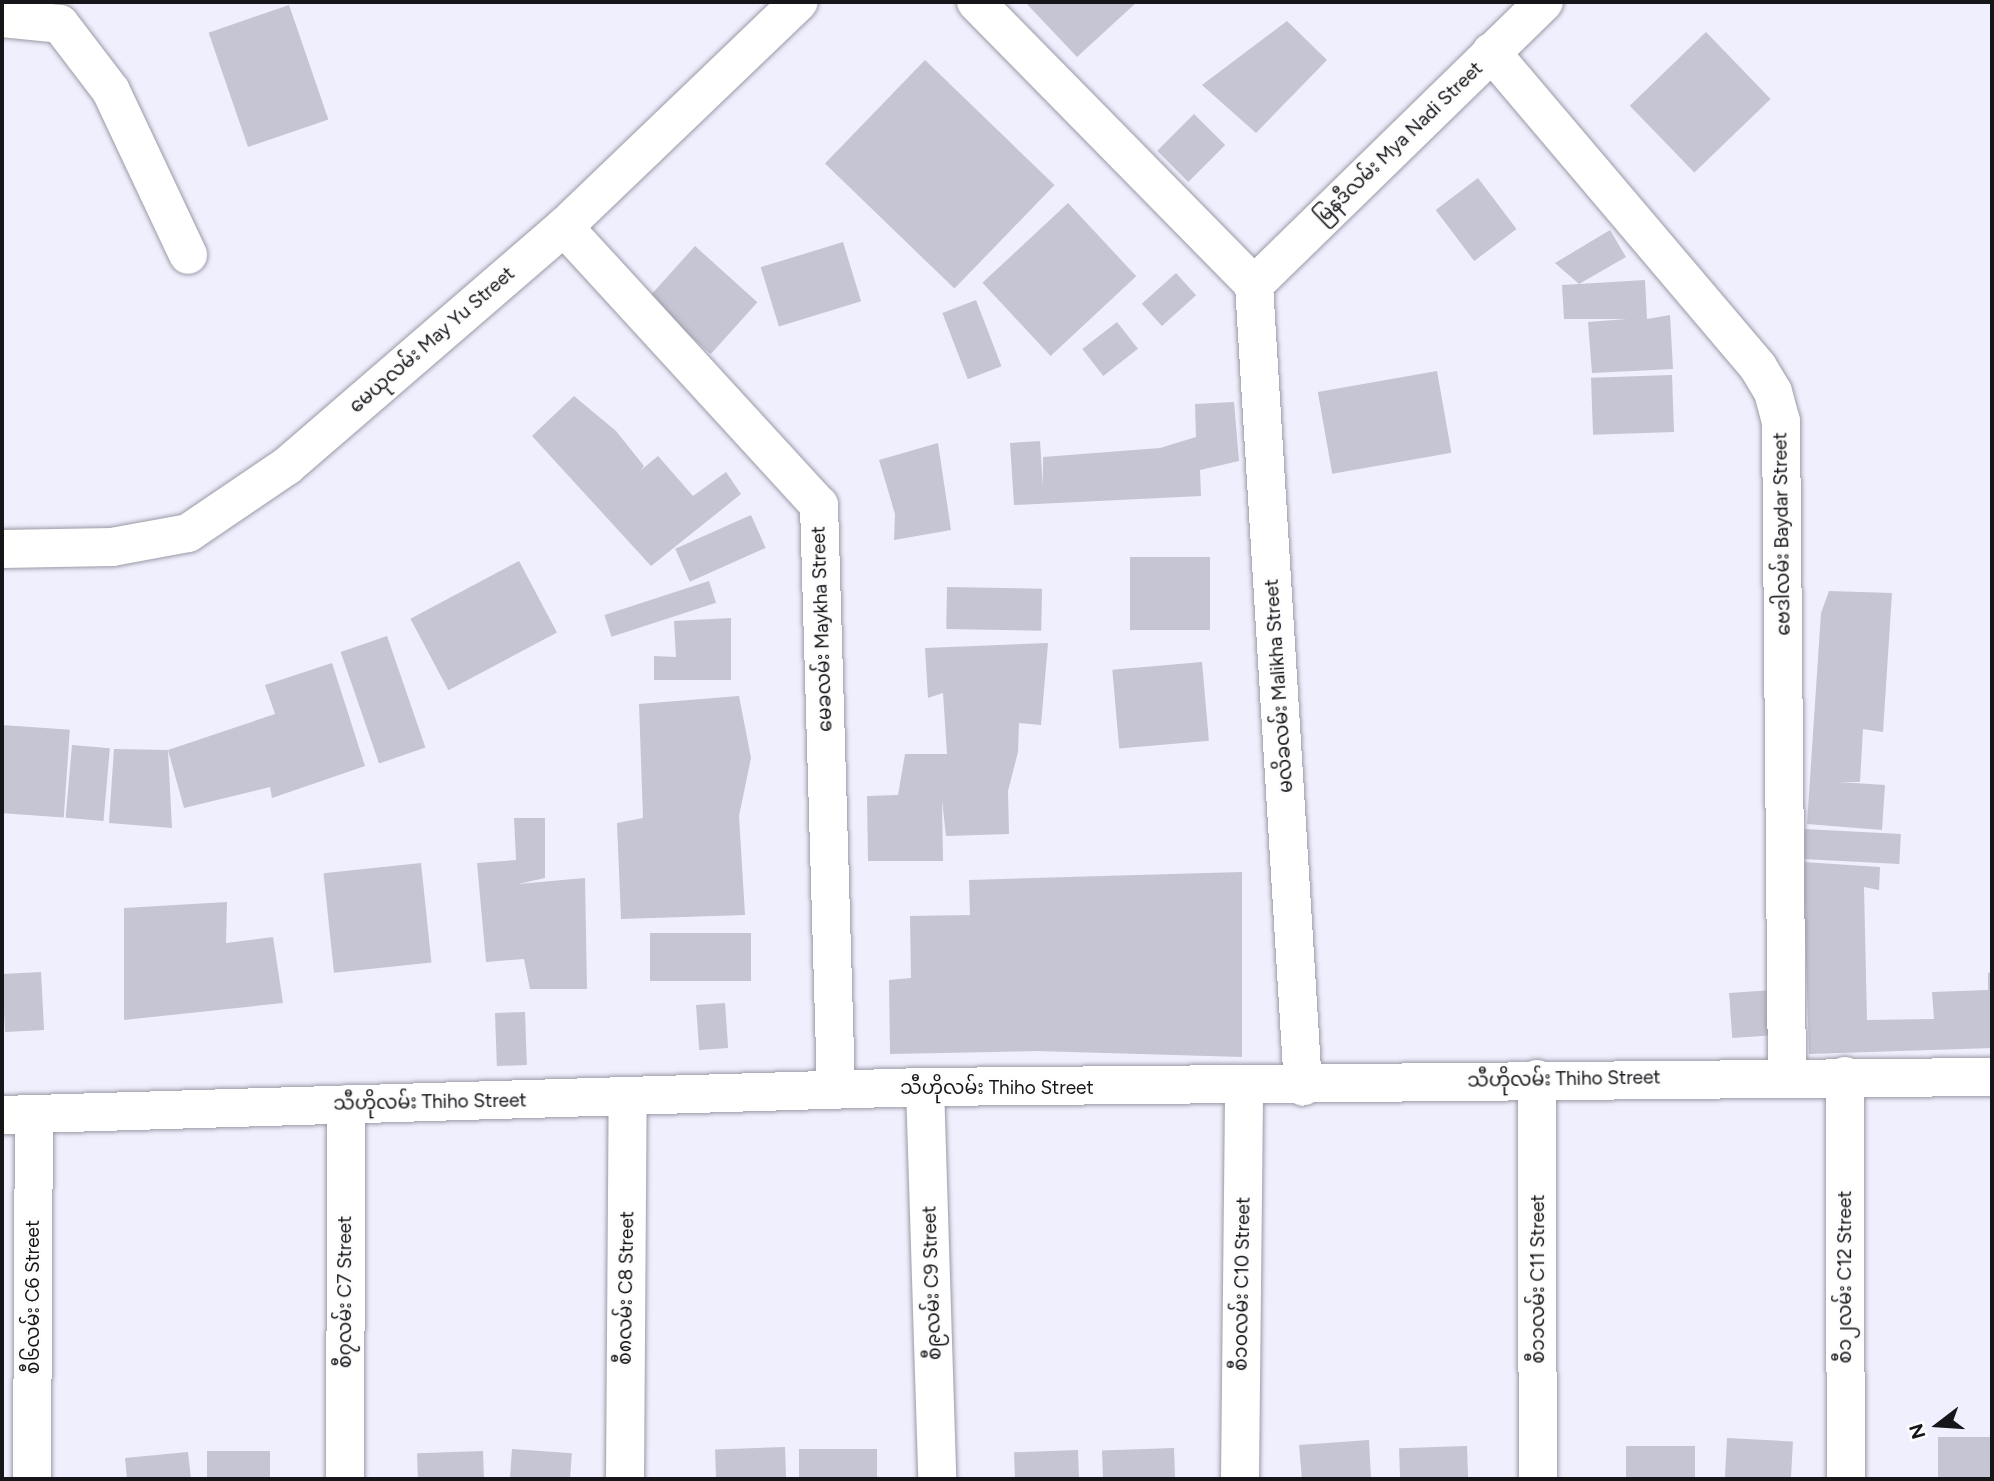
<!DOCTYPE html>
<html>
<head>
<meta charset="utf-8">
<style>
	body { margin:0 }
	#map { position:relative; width:1994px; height:1481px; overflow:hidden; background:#efeffd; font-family:Figtree,"Noto Sans Myanmar",sans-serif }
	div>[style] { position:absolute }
	.building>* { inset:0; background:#c5c5d3; transform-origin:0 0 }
	.roads { filter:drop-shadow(0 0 2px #9a9aa7) drop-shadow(0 0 2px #9a9aa7) }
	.minor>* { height:38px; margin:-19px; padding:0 19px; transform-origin:19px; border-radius:19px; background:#fff }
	span { translate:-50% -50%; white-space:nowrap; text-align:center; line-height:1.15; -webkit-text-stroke:5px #fdfdfd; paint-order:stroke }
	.street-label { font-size:19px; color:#15151a }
	.frame { position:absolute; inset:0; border:4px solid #15151a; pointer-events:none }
	.north { position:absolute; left:1903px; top:1390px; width:70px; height:70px; -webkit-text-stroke:5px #fdfdfd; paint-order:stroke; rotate:253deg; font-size:19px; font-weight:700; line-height:28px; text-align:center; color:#15151a }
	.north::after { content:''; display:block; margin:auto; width:24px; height:32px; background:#15151a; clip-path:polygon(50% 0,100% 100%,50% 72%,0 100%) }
</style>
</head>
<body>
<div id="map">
	<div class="building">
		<div style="clip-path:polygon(1025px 2px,1137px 2px,1077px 57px)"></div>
		<div style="left:289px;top:5px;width:121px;height:85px;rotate:71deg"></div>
		<div style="clip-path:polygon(1287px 21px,1327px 60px,1256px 133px,1202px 85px)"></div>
		<div style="left:1706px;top:32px;width:93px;height:106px;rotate:46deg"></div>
		<div style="left:925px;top:60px;width:180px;height:144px;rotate:44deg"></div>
		<div style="left:1194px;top:114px;width:44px;height:52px;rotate:45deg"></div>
		<div style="left:1478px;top:178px;width:64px;height:53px;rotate:53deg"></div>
		<div style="left:1068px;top:203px;width:100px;height:117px;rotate:47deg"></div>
		<div style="clip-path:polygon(1610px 230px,1626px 257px,1579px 284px,1645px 280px,1647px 319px,1670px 315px,1673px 369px,1592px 373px,1588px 322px,1627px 319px,1564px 319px,1562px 285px,1579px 284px,1555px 263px)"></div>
		<div style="left:843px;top:242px;width:62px;height:86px;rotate:73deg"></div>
		<div style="left:695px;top:246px;width:84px;height:70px;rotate:42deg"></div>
		<div style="left:1176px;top:273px;width:30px;height:46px;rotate:48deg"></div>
		<div style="left:976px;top:300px;width:71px;height:36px;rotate:69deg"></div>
		<div style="left:1117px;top:322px;width:34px;height:44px;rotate:52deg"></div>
		<div style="left:1437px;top:371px;width:83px;height:121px;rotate:80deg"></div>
		<div style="left:1672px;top:375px;width:57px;height:81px;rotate:88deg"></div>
		<div style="clip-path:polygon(574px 396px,616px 431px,644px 466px,640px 471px,658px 456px,693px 496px,726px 472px,741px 494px,651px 566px,532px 436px)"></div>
		<div style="clip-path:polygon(1234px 402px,1239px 461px,1200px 470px,1201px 496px,1014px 505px,1010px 443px,1040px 441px,1043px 487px,1043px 457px,1160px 448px,1196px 437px,1195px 404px)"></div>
		<div style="clip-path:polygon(938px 443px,951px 530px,894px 540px,895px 514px,879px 460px)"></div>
		<div style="left:751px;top:515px;width:36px;height:83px;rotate:66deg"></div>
		<div style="left:1130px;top:557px;width:80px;height:73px"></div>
		<div style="left:519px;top:561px;width:81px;height:123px;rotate:62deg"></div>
		<div style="left:709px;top:581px;width:23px;height:110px;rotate:72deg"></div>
		<div style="left:947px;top:587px;width:95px;height:42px;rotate:1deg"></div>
		<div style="clip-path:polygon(1829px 591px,1892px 593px,1883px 732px,1863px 729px,1860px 782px,1839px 782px,1885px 785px,1882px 830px,1807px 824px,1821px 613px)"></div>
		<div style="clip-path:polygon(731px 618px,731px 680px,654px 680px,654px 656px,676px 657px,674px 621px)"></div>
		<div style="left:387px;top:636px;width:118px;height:49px;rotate:71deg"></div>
		<div style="clip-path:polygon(1048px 643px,1041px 725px,1019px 723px,1018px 752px,1008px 791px,1009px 834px,946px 836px,942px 800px,943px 861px,868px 861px,867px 796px,898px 795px,905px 754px,947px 754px,943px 693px,928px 698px,925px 648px)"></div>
		<div style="left:1202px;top:662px;width:79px;height:90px;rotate:85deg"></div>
		<div style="clip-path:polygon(332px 663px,365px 766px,272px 798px,270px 787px,184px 808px,168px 750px,275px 714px,265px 685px)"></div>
		<div style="clip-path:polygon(739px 696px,751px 758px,739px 816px,745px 915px,621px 919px,617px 823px,643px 818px,639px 704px)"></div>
		<div style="left:2px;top:725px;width:68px;height:88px;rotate:4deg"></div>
		<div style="left:72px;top:745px;width:38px;height:73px;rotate:5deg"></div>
		<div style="clip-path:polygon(114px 749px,168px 750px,172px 828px,109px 823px)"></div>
		<div style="clip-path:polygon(514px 818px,545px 818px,545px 878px,518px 884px,585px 878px,587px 989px,530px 989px,524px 959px,486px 962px,477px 863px,516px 860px)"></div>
		<div style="left:1804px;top:829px;width:97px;height:30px;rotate:3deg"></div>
		<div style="clip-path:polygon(1803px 862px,1880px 867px,1879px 890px,1864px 887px,1867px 1020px,1934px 1019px,1932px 992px,1988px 990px,1988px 973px,1992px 972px,1992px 1048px,1809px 1054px)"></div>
		<div style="left:421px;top:863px;width:100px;height:98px;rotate:84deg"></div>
		<div style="clip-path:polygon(1242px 872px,1242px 1057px,1037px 1051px,890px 1054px,889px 980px,911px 978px,910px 916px,970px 915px,969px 880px)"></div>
		<div style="clip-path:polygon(227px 902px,226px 943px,273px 937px,283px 1003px,124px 1020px,124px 908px)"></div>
		<div style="left:650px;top:933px;width:101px;height:48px"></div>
		<div style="left:41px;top:972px;width:58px;height:39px;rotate:87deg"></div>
		<div style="left:1773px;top:990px;width:45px;height:44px;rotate:86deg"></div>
		<div style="left:725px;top:1003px;width:45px;height:29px;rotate:86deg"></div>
		<div style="left:525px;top:1012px;width:53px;height:30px;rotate:88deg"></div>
		<div style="left:1992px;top:1437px;width:42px;height:54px;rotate:90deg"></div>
		<div style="left:1727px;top:1438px;width:66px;height:41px;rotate:3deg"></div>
		<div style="clip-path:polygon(1369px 1440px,1371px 1479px,1302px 1479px,1299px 1445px)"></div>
		<div style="left:1467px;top:1446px;width:33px;height:68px;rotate:88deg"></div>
		<div style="left:1626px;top:1446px;width:69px;height:33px"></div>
		<div style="left:785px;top:1447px;width:32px;height:70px;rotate:88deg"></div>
		<div style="left:1174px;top:1448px;width:31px;height:72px;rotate:88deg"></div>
		<div style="left:512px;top:1449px;width:60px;height:30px;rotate:4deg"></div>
		<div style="left:877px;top:1449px;width:30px;height:78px;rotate:90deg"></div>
		<div style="left:1078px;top:1450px;width:29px;height:64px;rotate:88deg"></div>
		<div style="left:270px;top:1451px;width:28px;height:63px;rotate:90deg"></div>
		<div style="left:483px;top:1451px;width:28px;height:66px;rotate:88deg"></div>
		<div style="clip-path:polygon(188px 1452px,191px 1479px,127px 1479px,125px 1458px)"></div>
	</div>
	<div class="roads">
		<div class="minor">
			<div style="left:976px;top:2px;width:397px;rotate:45.5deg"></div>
			<div style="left:2px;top:18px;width:58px;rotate:5.9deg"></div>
			<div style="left:60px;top:24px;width:84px;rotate:52.7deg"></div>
			<div style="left:111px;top:91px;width:181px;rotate:64.8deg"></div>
			<div style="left:1491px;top:52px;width:413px;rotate:49.7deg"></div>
			<div style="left:1758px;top:367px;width:29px;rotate:59deg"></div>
			<div style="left:1773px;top:392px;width:30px;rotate:75deg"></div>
			<div style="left:1781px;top:421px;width:655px;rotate:89.48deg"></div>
			<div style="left:564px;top:227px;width:377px;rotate:47.5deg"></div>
			<div style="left:819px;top:505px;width:584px;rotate:88.33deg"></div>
			<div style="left:1254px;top:285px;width:803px;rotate:86.5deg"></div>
			<div style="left:1254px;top:285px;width:405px;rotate:-44.3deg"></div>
			<div style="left:2px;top:549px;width:110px;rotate:-1deg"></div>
			<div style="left:112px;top:547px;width:77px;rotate:-10.4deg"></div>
			<div style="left:188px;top:533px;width:120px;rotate:-34.1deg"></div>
			<div style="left:287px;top:466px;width:366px;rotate:-40.8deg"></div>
			<div style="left:564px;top:227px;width:325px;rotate:-43.8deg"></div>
			<div style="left:1845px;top:1076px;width:403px;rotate:89.9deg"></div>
			<div style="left:1537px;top:1079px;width:400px;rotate:89.9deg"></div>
			<div style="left:925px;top:1087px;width:392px;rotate:88.2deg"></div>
			<div style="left:2px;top:1115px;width:923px;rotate:-1.74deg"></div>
			<div style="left:925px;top:1087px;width:1067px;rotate:-0.54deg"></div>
			<div style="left:32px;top:1479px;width:364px;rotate:-89.7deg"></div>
			<div style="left:345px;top:1479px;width:375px;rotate:-89.8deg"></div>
			<div style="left:625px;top:1479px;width:382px;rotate:-89.6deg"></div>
			<div style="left:1240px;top:1479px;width:391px;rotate:-89.4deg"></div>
		</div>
	</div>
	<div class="street-label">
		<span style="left:1399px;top:143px;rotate:-44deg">မြနဒီလမ်း Mya Nadi Street</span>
		<span style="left:432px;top:340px;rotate:-41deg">မေယုလမ်း May Yu Street</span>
		<span style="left:1782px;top:534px;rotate:-91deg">ဗေဒါလမ်း Baydar Street</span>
		<span style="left:822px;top:629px;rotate:-92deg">မေခလမ်း Maykha Street</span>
		<span style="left:1279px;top:686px;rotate:-94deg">မလိခလမ်း Malikha Street</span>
		<span style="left:1564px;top:1079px;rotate:-1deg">သီဟိုလမ်း Thiho Street</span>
		<span style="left:997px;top:1088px">သီဟိုလမ်း Thiho Street</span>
		<span style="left:430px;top:1102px;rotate:-1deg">သီဟိုလမ်း Thiho Street</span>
		<span style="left:1845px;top:1277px;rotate:-90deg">စီ၁၂လမ်း C12 Street</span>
		<span style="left:1538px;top:1279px;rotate:-90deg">စီ၁၁လမ်း C11 Street</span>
		<span style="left:932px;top:1283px;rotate:-92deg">စီ၉လမ်း C9 Street</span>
		<span style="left:1242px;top:1284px;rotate:-89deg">စီ၁၀လမ်း C10 Street</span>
		<span style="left:626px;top:1288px;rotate:-89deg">စီ၈လမ်း C8 Street</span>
		<span style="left:345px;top:1292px;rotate:-90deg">စီ၇လမ်း C7 Street</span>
		<span style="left:33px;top:1297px;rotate:-90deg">စီ၆လမ်း C6 Street</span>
	</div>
	<div class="frame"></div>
	<div class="north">N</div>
</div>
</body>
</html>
